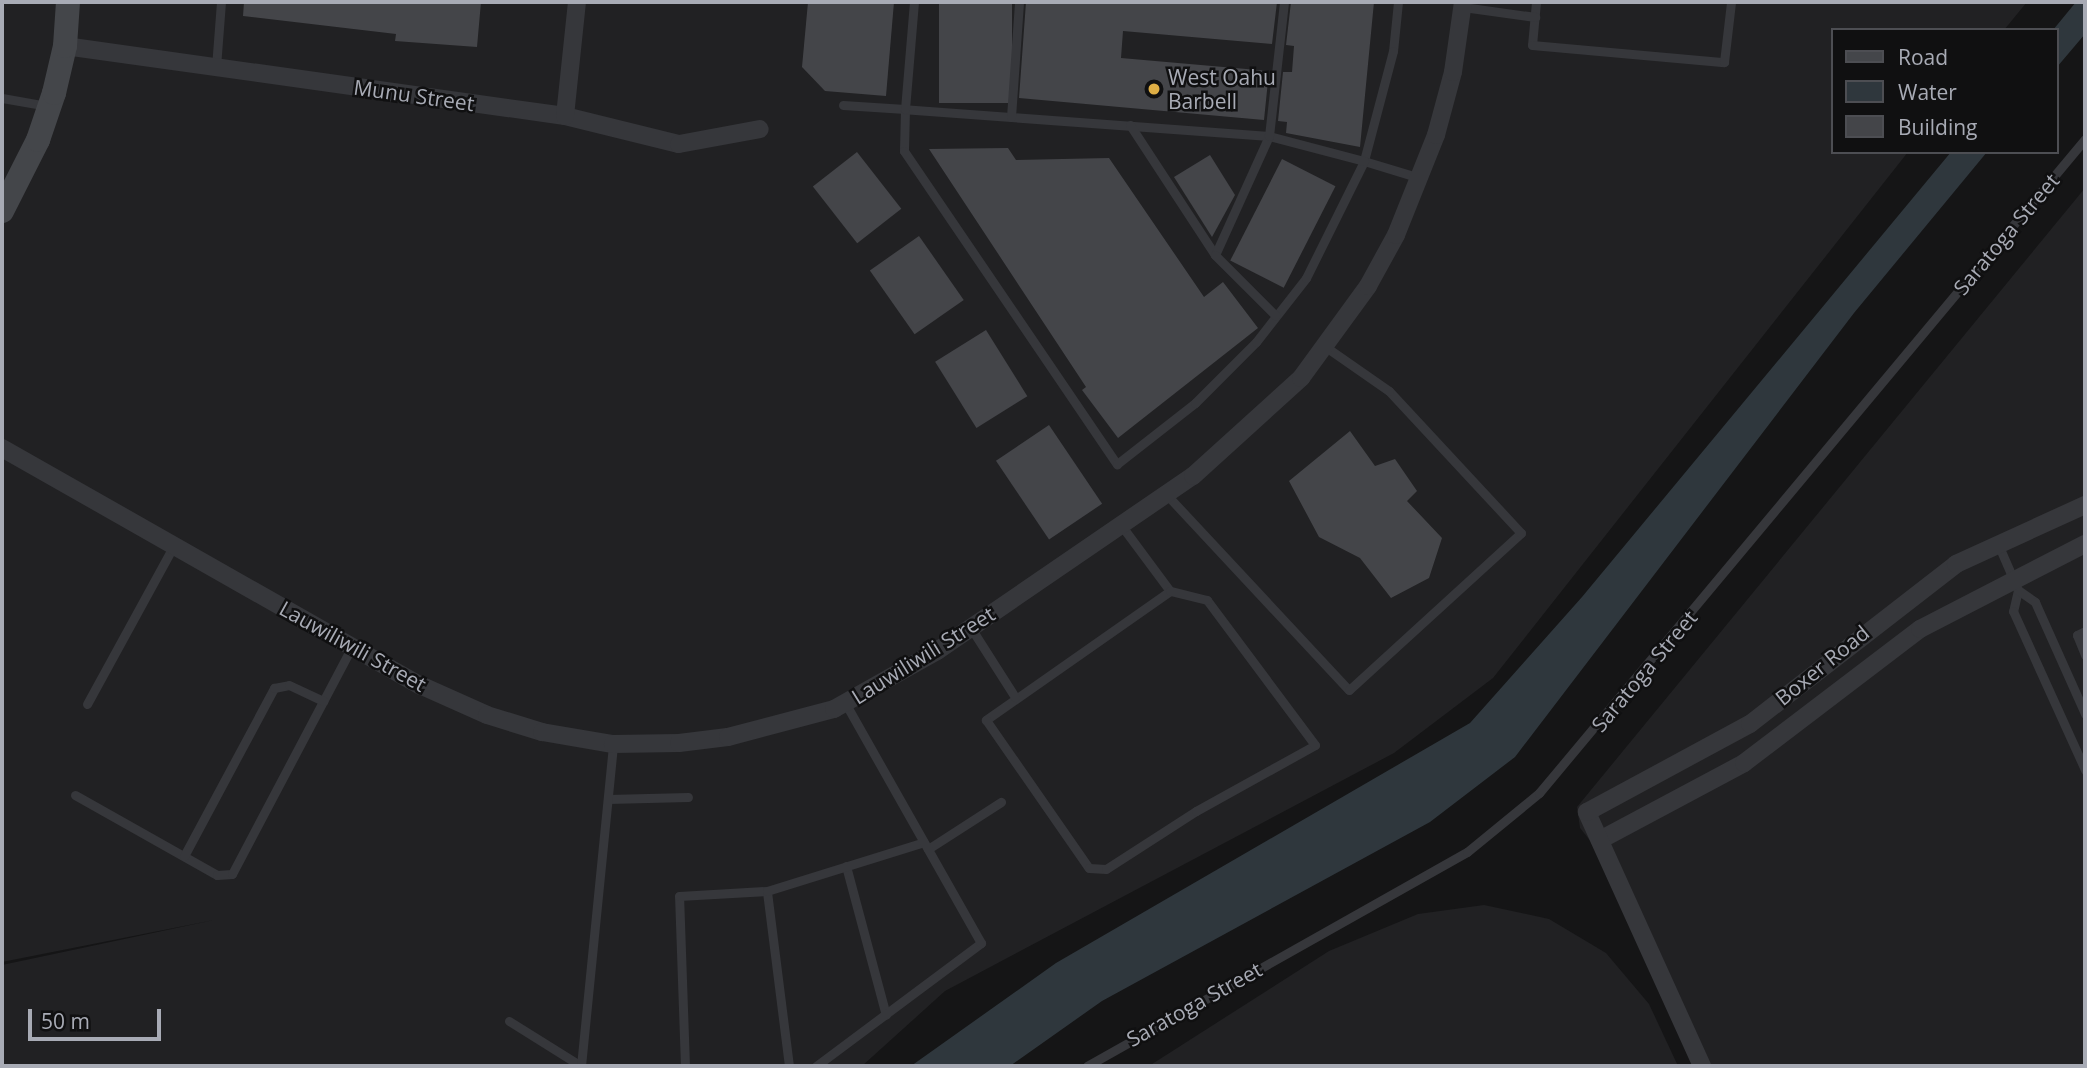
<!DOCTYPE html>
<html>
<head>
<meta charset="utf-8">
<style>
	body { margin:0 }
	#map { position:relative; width:2087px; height:1068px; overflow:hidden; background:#151516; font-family:"Open Sans",sans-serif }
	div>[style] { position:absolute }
	.built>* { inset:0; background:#212123 }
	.water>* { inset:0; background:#2f373d }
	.building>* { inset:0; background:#444549; transform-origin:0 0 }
	.lane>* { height:9px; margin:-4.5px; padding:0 4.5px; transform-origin:4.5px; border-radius:4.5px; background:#36373b }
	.street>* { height:18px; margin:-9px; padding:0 9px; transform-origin:9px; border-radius:9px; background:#36373b }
	.secondary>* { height:24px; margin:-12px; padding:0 12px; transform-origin:12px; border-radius:12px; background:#44464a }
	.dots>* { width:19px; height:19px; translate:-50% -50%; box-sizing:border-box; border:4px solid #101011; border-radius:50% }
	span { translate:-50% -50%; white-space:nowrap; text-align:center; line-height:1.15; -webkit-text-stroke:5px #101011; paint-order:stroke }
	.poi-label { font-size:21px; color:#a8abb5 }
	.left { translate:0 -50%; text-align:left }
	.street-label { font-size:21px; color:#a8abb5 }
	.frame { position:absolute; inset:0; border:4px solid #a8abb5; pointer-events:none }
	.legend { position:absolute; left:1831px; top:28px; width:228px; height:126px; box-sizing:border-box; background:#101011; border:2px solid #4d4e53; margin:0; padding:9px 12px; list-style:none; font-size:21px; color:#a8abb5 }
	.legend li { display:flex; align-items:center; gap:14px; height:35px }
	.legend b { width:35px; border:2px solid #4d4e53 }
	.scale { position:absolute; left:28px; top:1009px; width:133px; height:32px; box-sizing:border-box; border:4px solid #a8abb5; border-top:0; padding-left:9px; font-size:21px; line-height:24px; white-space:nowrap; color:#a8abb5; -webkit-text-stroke:5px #101011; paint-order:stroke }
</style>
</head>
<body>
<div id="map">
	<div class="built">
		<div style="clip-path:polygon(2px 2px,2027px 2px,2004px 30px,1833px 30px,1833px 152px,1908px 152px,1493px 678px,1394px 753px,945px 991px,862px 1066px,2px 1066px,2px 965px,214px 920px,2px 962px)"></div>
		<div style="clip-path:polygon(2085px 188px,2085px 1066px,1706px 1066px,1596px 848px,1580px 828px,1577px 807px)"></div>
		<div style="clip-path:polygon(1484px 905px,1549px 919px,1606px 953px,1649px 1004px,1678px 1066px,1149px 1066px,1329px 951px,1418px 914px)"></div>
	</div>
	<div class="water">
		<div style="clip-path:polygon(2076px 2px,2085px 2px,2085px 34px,2057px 67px,2057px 30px,2053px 30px)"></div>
		<div style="clip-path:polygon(1951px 152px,1987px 152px,1854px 313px,1515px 757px,1430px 822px,1102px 1001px,1010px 1066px,911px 1066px,1056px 963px,1470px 723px,1582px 597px)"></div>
	</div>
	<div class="building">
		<div style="clip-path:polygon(244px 2px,481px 2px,477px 47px,395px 41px,396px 34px,243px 16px)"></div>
		<div style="clip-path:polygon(808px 2px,894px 2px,886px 96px,825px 91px,802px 67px)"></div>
		<div style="left:939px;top:2px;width:73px;height:101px"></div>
		<div style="clip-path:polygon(1026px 2px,1277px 2px,1272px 44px,1123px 31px,1121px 58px,1269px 71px,1264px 120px,1019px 98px)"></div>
		<div style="clip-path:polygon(1291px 2px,1374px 2px,1360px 147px,1286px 133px,1287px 122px,1278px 121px,1283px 72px,1292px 72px,1294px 46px,1286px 45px)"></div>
		<div style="clip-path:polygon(1008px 148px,1016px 160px,1109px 158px,1204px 297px,1223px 282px,1258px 328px,1118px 438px,1082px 390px,1086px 387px,929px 149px)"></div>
		<div style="left:857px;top:152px;width:72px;height:56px;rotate:52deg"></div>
		<div style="clip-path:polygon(1210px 155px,1235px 195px,1212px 237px,1174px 177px)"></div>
		<div style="left:1282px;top:159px;width:60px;height:114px;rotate:27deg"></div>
		<div style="left:919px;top:236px;width:78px;height:60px;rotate:55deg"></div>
		<div style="left:986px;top:330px;width:78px;height:60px;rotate:58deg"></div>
		<div style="left:1049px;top:425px;width:95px;height:64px;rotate:56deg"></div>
		<div style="clip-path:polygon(1350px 431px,1375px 466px,1395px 459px,1417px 491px,1407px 501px,1442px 538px,1429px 578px,1391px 598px,1360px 558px,1319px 537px,1289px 481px)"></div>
	</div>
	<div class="lane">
		<div style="left:1398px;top:2px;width:49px;rotate:95.8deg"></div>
		<div style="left:1393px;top:51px;width:114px;rotate:104.8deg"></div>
		<div style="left:1364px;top:161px;width:59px;rotate:16.9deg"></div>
		<div style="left:1536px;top:2px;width:43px;rotate:95.3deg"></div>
		<div style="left:1532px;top:45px;width:193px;rotate:5.1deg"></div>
		<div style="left:1724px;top:62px;width:60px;rotate:-83.3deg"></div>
		<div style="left:1463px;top:7px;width:73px;rotate:7.9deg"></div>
		<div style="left:216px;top:67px;width:65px;rotate:-85.6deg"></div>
		<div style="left:2px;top:98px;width:47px;rotate:9.9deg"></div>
		<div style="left:843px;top:105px;width:62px;rotate:3.7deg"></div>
		<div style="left:905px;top:109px;width:42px;rotate:91.4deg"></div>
		<div style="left:904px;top:151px;width:379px;rotate:55.8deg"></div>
		<div style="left:1117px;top:464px;width:99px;rotate:-38deg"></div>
		<div style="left:1195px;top:403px;width:86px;rotate:-45deg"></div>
		<div style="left:1256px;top:342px;width:81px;rotate:-52deg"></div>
		<div style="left:1306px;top:278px;width:131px;rotate:-63.6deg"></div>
		<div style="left:1364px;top:161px;width:98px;rotate:-165.3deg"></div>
		<div style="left:1269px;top:136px;width:365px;rotate:-175.8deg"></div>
		<div style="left:905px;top:109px;width:107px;rotate:-85.2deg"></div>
		<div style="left:1011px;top:117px;width:115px;rotate:-86deg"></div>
		<div style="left:1130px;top:125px;width:155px;rotate:56.8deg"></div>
		<div style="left:1215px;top:255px;width:131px;rotate:-65.6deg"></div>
		<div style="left:1269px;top:136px;width:135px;rotate:-83.6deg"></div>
		<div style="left:1215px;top:255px;width:86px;rotate:45deg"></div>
		<div style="left:1166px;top:494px;width:268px;rotate:47deg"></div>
		<div style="left:1349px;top:690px;width:233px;rotate:-42.4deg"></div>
		<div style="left:1521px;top:533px;width:194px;rotate:-132.9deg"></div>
		<div style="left:1389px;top:391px;width:77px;rotate:-145.1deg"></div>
		<div style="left:1121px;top:525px;width:82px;rotate:53.4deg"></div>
		<div style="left:1170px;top:591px;width:225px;rotate:145deg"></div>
		<div style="left:986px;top:720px;width:180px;rotate:55.2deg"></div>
		<div style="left:1089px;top:868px;width:17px;rotate:3deg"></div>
		<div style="left:1106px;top:869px;width:107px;rotate:-32.8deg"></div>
		<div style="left:1196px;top:811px;width:136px;rotate:-29deg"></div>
		<div style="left:1315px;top:745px;width:181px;rotate:-126.7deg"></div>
		<div style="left:1207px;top:600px;width:38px;rotate:-166deg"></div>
		<div style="left:1998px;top:544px;width:50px;rotate:66.5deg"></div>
		<div style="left:2018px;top:590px;width:22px;rotate:103deg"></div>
		<div style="left:2013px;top:611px;width:175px;rotate:65.6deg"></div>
		<div style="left:2018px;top:590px;width:21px;rotate:35deg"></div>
		<div style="left:2035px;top:602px;width:123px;rotate:65.9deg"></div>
		<div style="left:971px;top:628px;width:82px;rotate:57.5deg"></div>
		<div style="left:2085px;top:631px;width:9px;rotate:153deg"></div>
		<div style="left:2077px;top:635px;width:22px;rotate:68deg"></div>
		<div style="left:87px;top:704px;width:181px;rotate:-61.3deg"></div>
		<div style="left:75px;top:795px;width:163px;rotate:29.4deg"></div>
		<div style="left:217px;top:875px;width:15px;rotate:-4deg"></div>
		<div style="left:232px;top:874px;width:258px;rotate:-62.2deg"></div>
		<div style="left:608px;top:799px;width:80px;rotate:-1.4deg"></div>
		<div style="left:928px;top:849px;width:87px;rotate:-32.8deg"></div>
		<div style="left:184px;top:856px;width:191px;rotate:-61.8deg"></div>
		<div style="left:274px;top:688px;width:15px;rotate:-11deg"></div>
		<div style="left:289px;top:685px;width:38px;rotate:25deg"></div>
		<div style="left:846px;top:866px;width:154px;rotate:75deg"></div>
		<div style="left:509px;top:1021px;width:85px;rotate:32deg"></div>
		<div style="left:581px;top:1066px;width:324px;rotate:-84.3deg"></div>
		<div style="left:685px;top:1066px;width:170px;rotate:-92deg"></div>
		<div style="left:679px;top:896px;width:88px;rotate:-3.3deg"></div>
		<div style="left:789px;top:1066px;width:176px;rotate:-97.2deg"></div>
		<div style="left:767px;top:891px;width:164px;rotate:-17.3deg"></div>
		<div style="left:816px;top:1066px;width:206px;rotate:-36.7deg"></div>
		<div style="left:981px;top:943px;width:276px;rotate:-119.5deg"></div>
		<div style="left:1087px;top:1066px;width:436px;rotate:-29.4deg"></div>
		<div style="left:1467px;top:852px;width:93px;rotate:-39.3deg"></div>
		<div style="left:1539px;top:793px;width:852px;rotate:-50.14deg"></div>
	</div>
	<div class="street">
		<div style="left:65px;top:46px;width:505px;rotate:7.97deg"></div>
		<div style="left:565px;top:116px;width:117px;rotate:13.8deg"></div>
		<div style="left:679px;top:144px;width:82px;rotate:-10.5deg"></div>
		<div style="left:565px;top:116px;width:115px;rotate:-84deg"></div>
		<div style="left:2px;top:448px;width:481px;rotate:29.6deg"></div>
		<div style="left:420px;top:685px;width:73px;rotate:24.1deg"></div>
		<div style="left:487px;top:715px;width:58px;rotate:17.2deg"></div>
		<div style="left:542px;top:732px;width:72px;rotate:9.6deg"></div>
		<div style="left:613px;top:744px;width:66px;rotate:-0.9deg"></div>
		<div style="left:679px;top:743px;width:49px;rotate:-7deg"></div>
		<div style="left:728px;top:737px;width:110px;rotate:-14.8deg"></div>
		<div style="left:834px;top:709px;width:118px;rotate:-29.4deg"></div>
		<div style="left:937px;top:651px;width:310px;rotate:-34.4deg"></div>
		<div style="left:1193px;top:476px;width:146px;rotate:-42.2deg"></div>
		<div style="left:1301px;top:378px;width:114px;rotate:-53.9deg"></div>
		<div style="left:1368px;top:286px;width:58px;rotate:-61.2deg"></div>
		<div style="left:1396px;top:235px;width:108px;rotate:-68.2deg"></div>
		<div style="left:1436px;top:135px;width:65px;rotate:-74.9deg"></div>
		<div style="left:1453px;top:72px;width:71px;rotate:-81.9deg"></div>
		<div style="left:1600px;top:840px;width:163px;rotate:-28.1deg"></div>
		<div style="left:1744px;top:763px;width:221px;rotate:-37.3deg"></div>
		<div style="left:1920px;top:629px;width:186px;rotate:-27.3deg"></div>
		<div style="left:1702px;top:1066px;width:279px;rotate:-114.4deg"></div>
		<div style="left:1587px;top:812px;width:185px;rotate:-28.4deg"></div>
		<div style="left:1750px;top:724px;width:261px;rotate:-37.8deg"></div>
		<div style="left:1956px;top:564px;width:142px;rotate:-24.6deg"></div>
	</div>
	<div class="secondary">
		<div style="left:2px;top:211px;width:80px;rotate:-63.1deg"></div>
		<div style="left:38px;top:140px;width:50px;rotate:-71.2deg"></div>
		<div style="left:54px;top:93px;width:48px;rotate:-76.8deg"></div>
		<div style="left:65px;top:46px;width:44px;rotate:-86.1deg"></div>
	</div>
	<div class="dots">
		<div style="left:1154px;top:89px;background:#deae45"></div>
	</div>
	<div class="poi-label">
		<span class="left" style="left:1168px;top:89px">West Oahu<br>Barbell</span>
	</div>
	<div class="street-label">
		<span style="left:414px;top:95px;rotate:8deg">Munu Street</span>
		<span style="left:2006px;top:234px;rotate:-50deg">Saratoga Street</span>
		<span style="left:353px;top:646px;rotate:29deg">Lauwiliwili Street</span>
		<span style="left:923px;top:655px;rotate:-32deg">Lauwiliwili Street</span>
		<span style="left:1822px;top:665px;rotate:-39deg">Boxer Road</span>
		<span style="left:1644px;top:671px;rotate:-50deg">Saratoga Street</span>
		<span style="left:1194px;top:1004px;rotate:-29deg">Saratoga Street</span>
	</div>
	<div class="frame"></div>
	<ul class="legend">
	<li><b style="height:9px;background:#44464a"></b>Road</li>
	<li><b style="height:19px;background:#2f373d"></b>Water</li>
	<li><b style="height:19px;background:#444549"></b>Building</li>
	</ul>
	<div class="scale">50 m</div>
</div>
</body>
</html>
